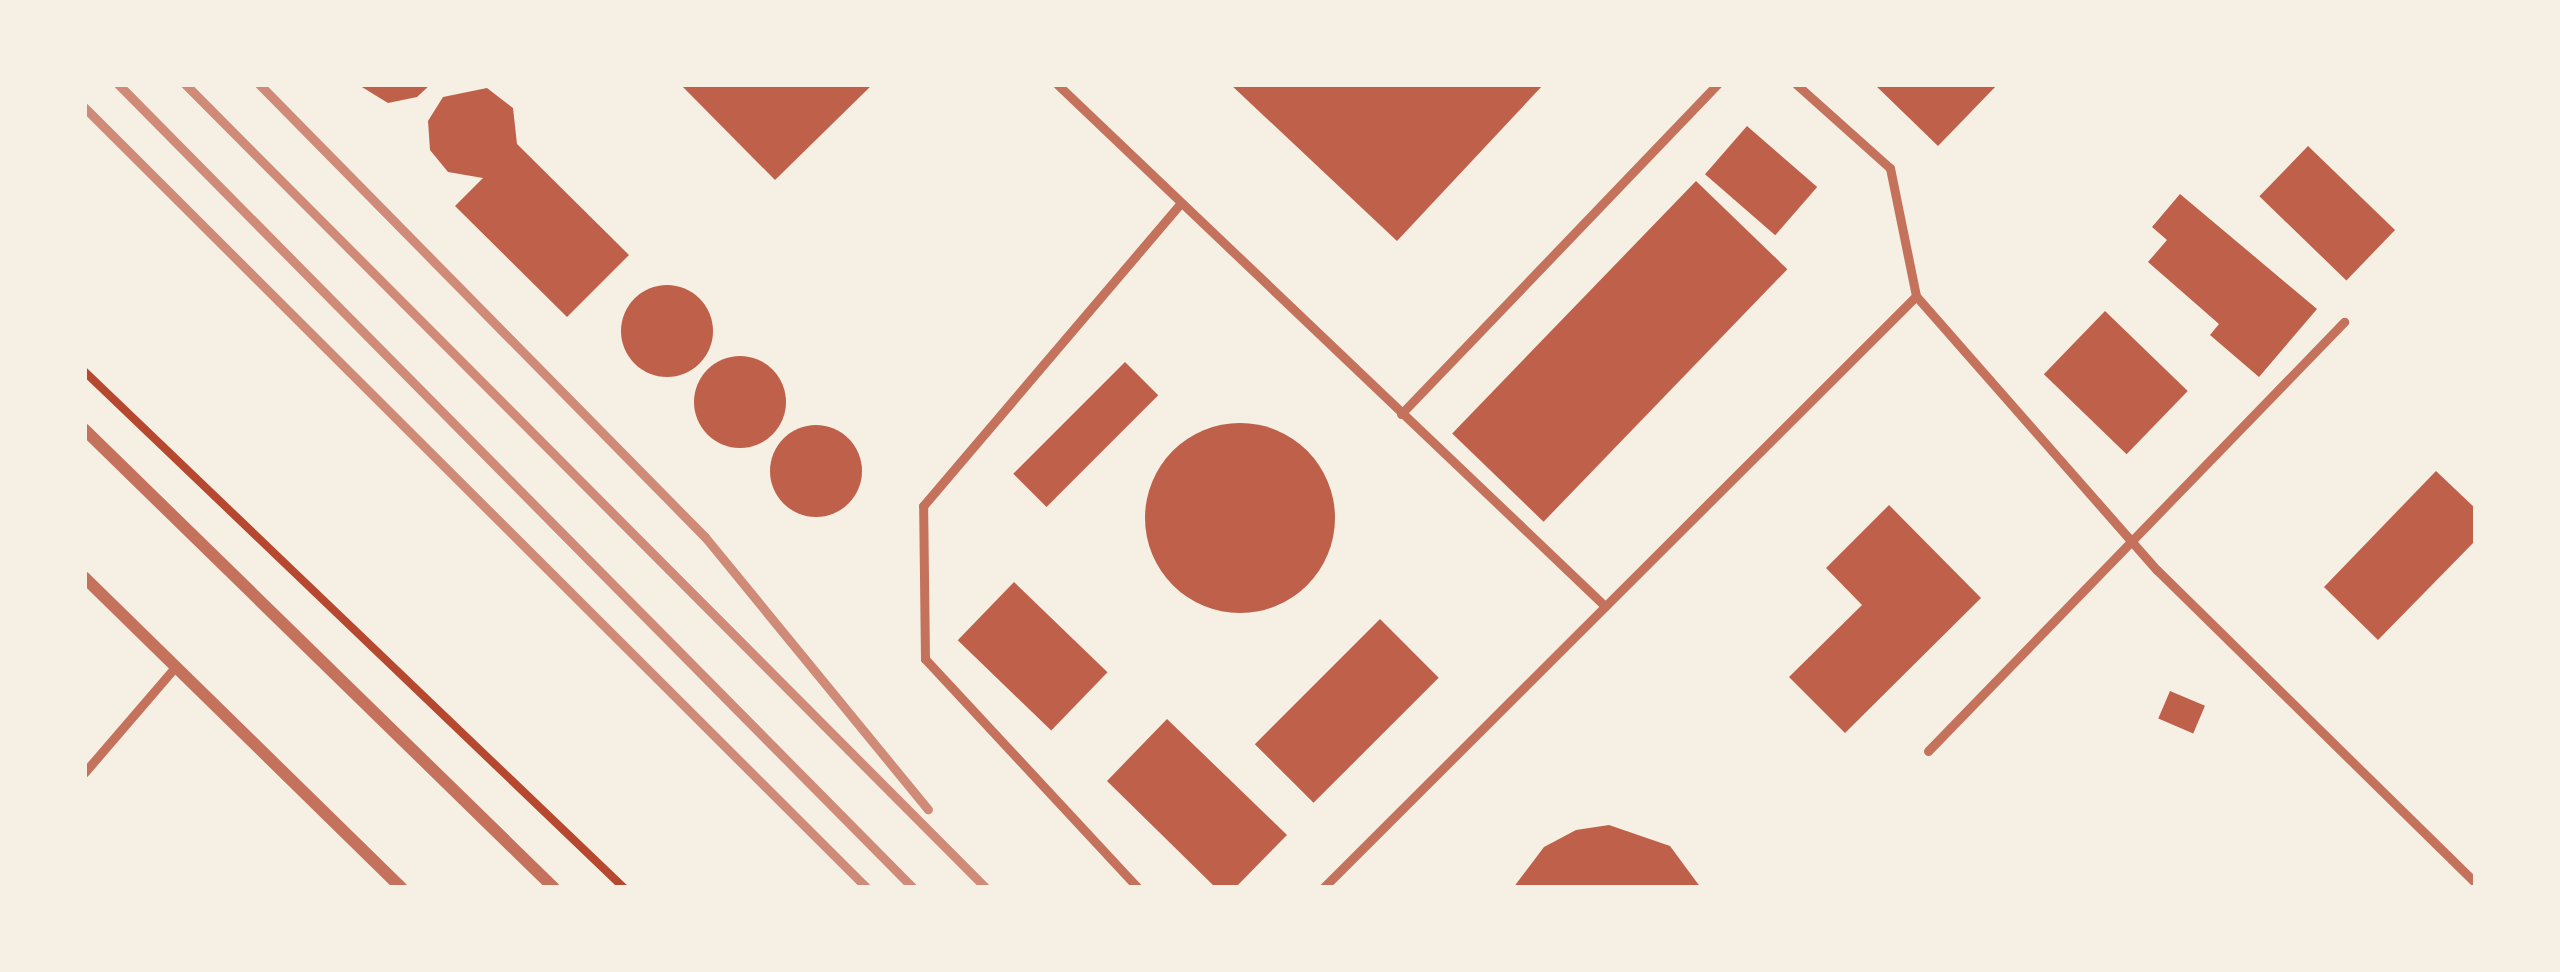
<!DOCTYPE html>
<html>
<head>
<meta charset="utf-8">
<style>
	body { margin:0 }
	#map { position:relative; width:2560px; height:972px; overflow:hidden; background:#f6efe4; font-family:Inter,sans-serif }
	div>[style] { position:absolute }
	.building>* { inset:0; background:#bf614a; transform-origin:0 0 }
	.round { border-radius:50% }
	.path>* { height:8px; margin:-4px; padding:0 4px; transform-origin:4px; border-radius:4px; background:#b5482f }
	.service>* { height:9px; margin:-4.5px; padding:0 4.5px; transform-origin:4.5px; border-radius:4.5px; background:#c5725c }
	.minor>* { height:12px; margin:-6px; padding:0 6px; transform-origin:6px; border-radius:6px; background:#c5725c }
	.rail>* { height:9px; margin:-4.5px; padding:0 4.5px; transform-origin:4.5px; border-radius:4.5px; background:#cf8b77 }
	span { translate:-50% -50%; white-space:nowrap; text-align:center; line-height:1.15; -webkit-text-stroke:9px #f6efe4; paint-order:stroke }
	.frame { position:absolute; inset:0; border:87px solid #f6efe4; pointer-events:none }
</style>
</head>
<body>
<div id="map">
	<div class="building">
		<div style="clip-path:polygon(357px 84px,431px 84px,417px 97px,388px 103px)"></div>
		<div style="clip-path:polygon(680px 84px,873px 84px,775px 180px)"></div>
		<div style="clip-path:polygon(1230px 84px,1544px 84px,1397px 241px)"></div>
		<div style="clip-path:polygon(1874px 84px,1998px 84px,1938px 146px)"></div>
		<div style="clip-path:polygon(487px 88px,513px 108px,517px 144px,629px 255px,567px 317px,455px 206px,483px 178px,448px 172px,430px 150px,428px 121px,443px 97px)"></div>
		<div style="left:1747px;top:126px;width:93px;height:64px;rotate:41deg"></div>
		<div style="left:2308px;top:146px;width:121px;height:70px;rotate:44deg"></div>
		<div style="left:1696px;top:181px;width:127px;height:351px;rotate:44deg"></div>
		<div style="clip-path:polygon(2180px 194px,2317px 309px,2259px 377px,2210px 335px,2219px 324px,2148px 262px,2167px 240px,2152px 227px)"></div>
		<div class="round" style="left:621px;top:285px;width:92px;height:92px"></div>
		<div style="left:2105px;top:311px;width:115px;height:88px;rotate:44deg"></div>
		<div class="round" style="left:694px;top:356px;width:92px;height:92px"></div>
		<div style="left:1125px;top:362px;width:47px;height:158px;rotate:45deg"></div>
		<div class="round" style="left:1145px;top:423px;width:190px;height:190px"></div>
		<div class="round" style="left:770px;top:425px;width:92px;height:92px"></div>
		<div style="clip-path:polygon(2436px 471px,2476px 509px,2476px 540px,2378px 640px,2324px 587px)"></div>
		<div style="clip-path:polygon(1889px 505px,1981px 598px,1845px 733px,1789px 677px,1862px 605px,1826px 568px)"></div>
		<div style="left:1014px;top:582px;width:130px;height:81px;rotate:44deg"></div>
		<div style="left:1380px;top:619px;width:83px;height:177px;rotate:45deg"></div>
		<div style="left:2170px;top:691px;width:38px;height:30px;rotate:23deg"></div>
		<div style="clip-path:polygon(1167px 719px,1287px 835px,1235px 888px,1216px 888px,1107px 781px)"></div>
		<div style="clip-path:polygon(1609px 825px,1670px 846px,1701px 888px,1513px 888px,1544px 847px,1576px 830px)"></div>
	</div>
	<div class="path">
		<div style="left:84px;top:371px;width:748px;rotate:43.75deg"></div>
	</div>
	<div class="service">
		<div style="left:1057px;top:84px;width:757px;rotate:43.61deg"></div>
		<div style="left:1796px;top:84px;width:126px;rotate:41.8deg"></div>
		<div style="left:1890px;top:168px;width:131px;rotate:78.5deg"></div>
		<div style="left:1916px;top:296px;width:365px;rotate:48.7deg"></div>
		<div style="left:2157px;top:570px;width:447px;rotate:44.5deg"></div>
		<div style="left:1401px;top:414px;width:457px;rotate:-46.2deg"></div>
		<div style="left:1928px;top:751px;width:598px;rotate:-45.88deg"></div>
		<div style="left:84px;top:773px;width:141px;rotate:-49.3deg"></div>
		<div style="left:1138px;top:888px;width:313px;rotate:-132.9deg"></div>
		<div style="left:925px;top:659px;width:153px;rotate:-90.7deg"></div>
		<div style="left:923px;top:506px;width:398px;rotate:-49.6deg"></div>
		<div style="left:1323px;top:888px;width:838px;rotate:-44.95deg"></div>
	</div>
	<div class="minor">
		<div style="left:84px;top:429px;width:657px;rotate:44.32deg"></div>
		<div style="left:84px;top:577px;width:445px;rotate:44.4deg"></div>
	</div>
	<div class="rail">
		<div style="left:118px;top:84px;width:1131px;rotate:45.32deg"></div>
		<div style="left:185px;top:84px;width:1135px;rotate:45.11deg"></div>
		<div style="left:259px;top:84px;width:636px;rotate:45.45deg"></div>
		<div style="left:705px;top:537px;width:352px;rotate:50.7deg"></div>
		<div style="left:84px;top:107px;width:1106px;rotate:44.93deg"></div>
	</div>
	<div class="frame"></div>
</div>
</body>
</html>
